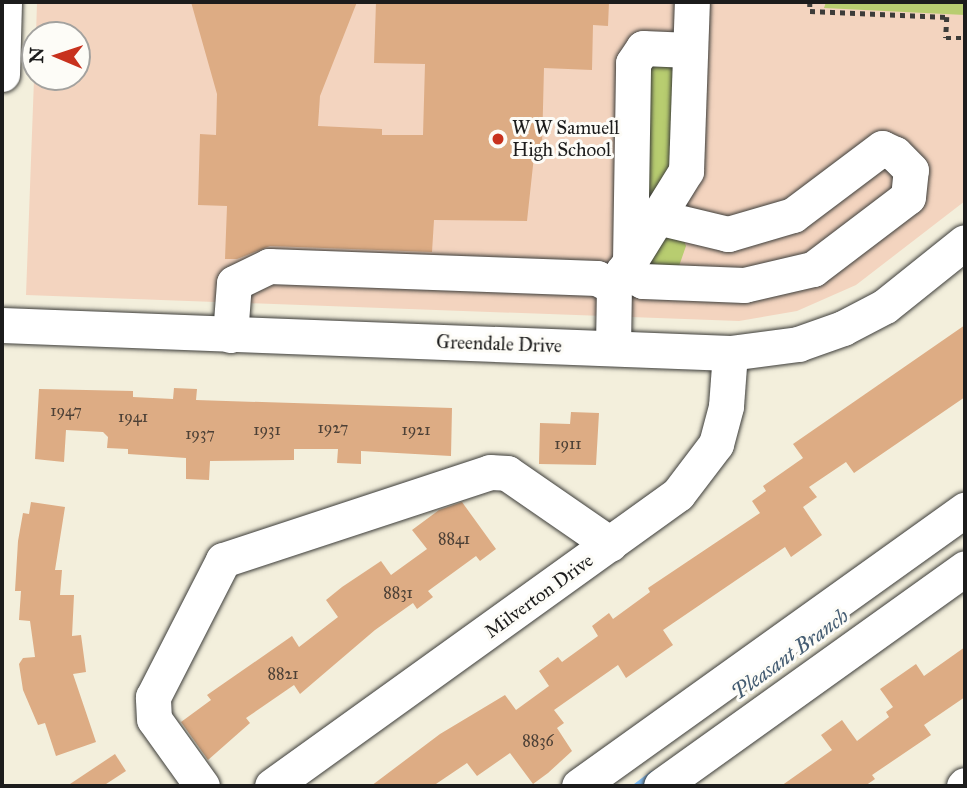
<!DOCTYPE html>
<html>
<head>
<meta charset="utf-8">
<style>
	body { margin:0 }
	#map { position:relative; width:967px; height:788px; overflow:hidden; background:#f3efdc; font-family:"IM FELL Great Primer",serif }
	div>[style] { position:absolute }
	.built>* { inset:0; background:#f3d4bf }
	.green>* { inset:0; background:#b8cd70 }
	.stream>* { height:7px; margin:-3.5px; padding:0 3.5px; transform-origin:3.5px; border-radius:3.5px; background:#80bcf2 }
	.building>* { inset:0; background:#ddac84 }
	.path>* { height:4.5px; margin-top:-2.25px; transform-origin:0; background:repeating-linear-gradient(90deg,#3c3c39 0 5px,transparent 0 10px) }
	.roads { filter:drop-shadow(0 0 2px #3c3c39) drop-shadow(0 0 2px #3c3c39) }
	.minor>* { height:35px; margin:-17.5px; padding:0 17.5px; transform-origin:17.5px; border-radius:17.5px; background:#fff }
	.dots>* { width:19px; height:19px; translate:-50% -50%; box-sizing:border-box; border:4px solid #fdfcf7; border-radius:50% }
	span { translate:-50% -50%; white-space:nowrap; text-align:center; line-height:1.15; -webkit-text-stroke:6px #fdfcf7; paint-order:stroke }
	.number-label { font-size:16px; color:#4c4036 }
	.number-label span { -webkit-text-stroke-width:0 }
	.poi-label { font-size:19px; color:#1c1c1c }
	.left { translate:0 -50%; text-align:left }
	.street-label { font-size:19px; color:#1c1c1c }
	.water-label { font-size:21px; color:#445c72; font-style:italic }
	.frame { position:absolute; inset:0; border:4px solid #1c1c1c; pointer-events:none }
	.north { position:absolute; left:21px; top:21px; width:70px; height:70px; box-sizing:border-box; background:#fdfcf7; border:2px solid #a3a29f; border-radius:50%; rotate:272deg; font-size:19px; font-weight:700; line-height:28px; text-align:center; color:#1c1c1c }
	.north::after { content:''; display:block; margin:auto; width:24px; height:32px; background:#c8321e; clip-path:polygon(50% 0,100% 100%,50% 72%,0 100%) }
</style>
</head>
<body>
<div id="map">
	<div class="built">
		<div style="clip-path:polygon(37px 2px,965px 2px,965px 201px,856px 285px,797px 311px,739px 321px,26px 295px,35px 52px,35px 77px,77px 77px,77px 35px,36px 35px)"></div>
	</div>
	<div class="green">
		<div style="clip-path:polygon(826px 2px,965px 2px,965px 15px,824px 8px)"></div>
		<div style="clip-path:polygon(647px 64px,676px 66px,669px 172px,645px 203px)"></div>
		<div style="clip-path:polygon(667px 236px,683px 238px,686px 246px,678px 269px,647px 265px,658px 243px)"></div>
	</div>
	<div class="stream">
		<div style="left:636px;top:786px;width:20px;rotate:-37deg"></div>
	</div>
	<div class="building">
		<div style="clip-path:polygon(191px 2px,357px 2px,320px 96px,318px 126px,382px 129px,382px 135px,423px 135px,425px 64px,374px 63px,376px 2px,609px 2px,608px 26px,593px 25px,592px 70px,544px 68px,542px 147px,535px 147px,527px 221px,434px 220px,432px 252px,270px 246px,237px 259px,225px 259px,227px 206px,198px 205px,200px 134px,216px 135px,217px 94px)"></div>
		<div style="clip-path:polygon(965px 325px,965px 397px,854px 473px,846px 462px,809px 487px,817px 497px,803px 507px,822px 535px,791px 557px,785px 547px,663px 630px,673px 645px,626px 678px,618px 665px,554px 710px,564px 723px,557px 728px,572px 751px,548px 773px,533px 784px,510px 753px,477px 776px,467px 763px,433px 786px,371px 786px,440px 734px,505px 695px,516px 710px,549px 686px,539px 671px,558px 657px,562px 662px,598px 636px,592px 626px,609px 613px,613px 619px,650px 592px,648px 588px,760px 513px,752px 501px,766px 491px,763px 486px,803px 458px,793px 444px)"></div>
		<div style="clip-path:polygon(174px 388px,197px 389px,196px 400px,452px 408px,451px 456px,361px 451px,361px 464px,337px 463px,338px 449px,294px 449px,294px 460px,210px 461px,209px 480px,186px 479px,186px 458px,128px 454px,128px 449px,107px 448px,108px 437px,103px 432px,66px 430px,64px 462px,35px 459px,39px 389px,133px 391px,133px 397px,173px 399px)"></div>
		<div style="clip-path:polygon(571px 412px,599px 413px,596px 465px,539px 464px,540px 423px,570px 424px)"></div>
		<div style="clip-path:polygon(31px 502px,65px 507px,55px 570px,62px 570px,60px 595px,74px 595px,72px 636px,81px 635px,86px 672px,73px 674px,96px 742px,56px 756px,45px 723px,38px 725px,23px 690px,19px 664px,23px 658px,35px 657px,30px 621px,19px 620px,21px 591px,15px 591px,18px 541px,23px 513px,29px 514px)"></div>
		<div style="clip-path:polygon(462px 502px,496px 549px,480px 561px,476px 556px,428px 591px,433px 597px,417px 609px,413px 603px,375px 630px,300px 694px,294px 685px,246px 718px,250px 723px,208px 760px,181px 722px,211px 700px,207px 695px,292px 636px,299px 647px,338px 617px,326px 600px,342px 587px,381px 561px,391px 575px,427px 549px,412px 530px,439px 510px)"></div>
		<div style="clip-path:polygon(965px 647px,965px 697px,924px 725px,931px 735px,872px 775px,875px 779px,865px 786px,781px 786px,832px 750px,821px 735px,842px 720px,857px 741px,889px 717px,886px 712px,893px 707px,880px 689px,916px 664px,924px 676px)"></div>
		<div style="clip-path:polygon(115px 754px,126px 771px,103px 786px,67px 786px)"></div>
	</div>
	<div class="path">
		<div style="left:810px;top:2px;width:9px;rotate:90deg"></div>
		<div style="left:810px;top:11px;width:137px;rotate:2.5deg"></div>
		<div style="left:947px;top:17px;width:21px;rotate:93deg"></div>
		<div style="left:946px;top:38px;width:19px"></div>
	</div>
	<div class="roads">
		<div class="minor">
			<div style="left:2px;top:74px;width:72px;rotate:-88.4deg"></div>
			<div style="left:630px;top:261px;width:198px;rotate:-89.1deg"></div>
			<div style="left:633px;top:63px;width:18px;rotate:-56deg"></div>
			<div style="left:643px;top:48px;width:47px;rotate:2.4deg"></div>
			<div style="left:623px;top:271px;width:22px;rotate:27deg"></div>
			<div style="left:643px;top:281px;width:101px;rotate:2.3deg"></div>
			<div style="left:744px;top:285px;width:71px;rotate:-13.1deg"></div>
			<div style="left:813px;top:269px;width:119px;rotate:-37.2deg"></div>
			<div style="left:908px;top:197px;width:27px;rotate:-84deg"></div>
			<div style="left:911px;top:170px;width:23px;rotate:-135deg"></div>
			<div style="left:895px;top:154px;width:14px;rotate:-155deg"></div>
			<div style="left:882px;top:148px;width:111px;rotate:143deg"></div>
			<div style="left:793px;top:215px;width:68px;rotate:163.7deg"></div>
			<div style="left:728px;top:234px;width:73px;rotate:-166.5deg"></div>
			<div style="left:2px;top:325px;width:729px;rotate:2.2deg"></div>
			<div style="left:730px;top:353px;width:69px;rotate:-7.5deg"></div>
			<div style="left:798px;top:344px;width:48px;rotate:-19.6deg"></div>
			<div style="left:843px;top:328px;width:47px;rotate:-27.6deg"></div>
			<div style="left:885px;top:306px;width:102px;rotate:-38.7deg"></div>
			<div style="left:230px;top:335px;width:52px;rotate:-85.6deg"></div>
			<div style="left:234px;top:283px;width:39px;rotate:-26deg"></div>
			<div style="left:269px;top:266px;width:328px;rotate:2.1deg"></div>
			<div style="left:597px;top:278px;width:19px;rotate:28deg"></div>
			<div style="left:613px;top:348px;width:61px;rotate:-89.1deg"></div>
			<div style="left:614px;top:287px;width:137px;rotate:-58.2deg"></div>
			<div style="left:686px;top:171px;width:169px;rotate:-88deg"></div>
			<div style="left:202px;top:786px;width:82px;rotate:-125.6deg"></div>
			<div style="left:154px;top:719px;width:22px;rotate:-93deg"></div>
			<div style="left:153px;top:697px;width:154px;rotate:-62.9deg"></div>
			<div style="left:223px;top:560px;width:281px;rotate:-18.2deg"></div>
			<div style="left:490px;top:472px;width:17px;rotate:3deg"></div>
			<div style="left:507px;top:473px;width:125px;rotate:34.6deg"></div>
			<div style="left:272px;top:786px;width:500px;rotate:-35.72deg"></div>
			<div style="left:678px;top:494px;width:63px;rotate:-52.8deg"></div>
			<div style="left:716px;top:444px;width:39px;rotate:-75deg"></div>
			<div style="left:726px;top:406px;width:53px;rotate:-85.7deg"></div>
			<div style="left:579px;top:786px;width:475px;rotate:-35.6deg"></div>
			<div style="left:661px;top:786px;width:374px;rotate:-35.6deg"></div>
			<div style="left:964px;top:786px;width:1px;rotate:-45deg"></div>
		</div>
	</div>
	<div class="dots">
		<div style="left:498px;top:139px;background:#c8321e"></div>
	</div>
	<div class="number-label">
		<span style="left:66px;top:411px">1947</span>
		<span style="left:133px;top:417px">1941</span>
		<span style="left:333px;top:428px">1927</span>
		<span style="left:267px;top:430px">1931</span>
		<span style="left:416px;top:430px">1921</span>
		<span style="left:200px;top:434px">1937</span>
		<span style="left:568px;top:444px">1911</span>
		<span style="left:454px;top:539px">8841</span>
		<span style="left:398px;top:593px">8831</span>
		<span style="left:283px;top:674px">8821</span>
		<span style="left:538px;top:741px">8836</span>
	</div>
	<div class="poi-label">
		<span class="left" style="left:512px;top:139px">W W Samuell<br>High School</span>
	</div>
	<div class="street-label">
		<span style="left:499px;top:344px;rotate:2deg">Greendale Drive</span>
		<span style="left:539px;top:596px;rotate:-36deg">Milverton Drive</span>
	</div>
	<div class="water-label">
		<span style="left:790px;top:654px;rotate:-36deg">Pleasant Branch</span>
	</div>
	<div class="frame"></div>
	<div class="north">N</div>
</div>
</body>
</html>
